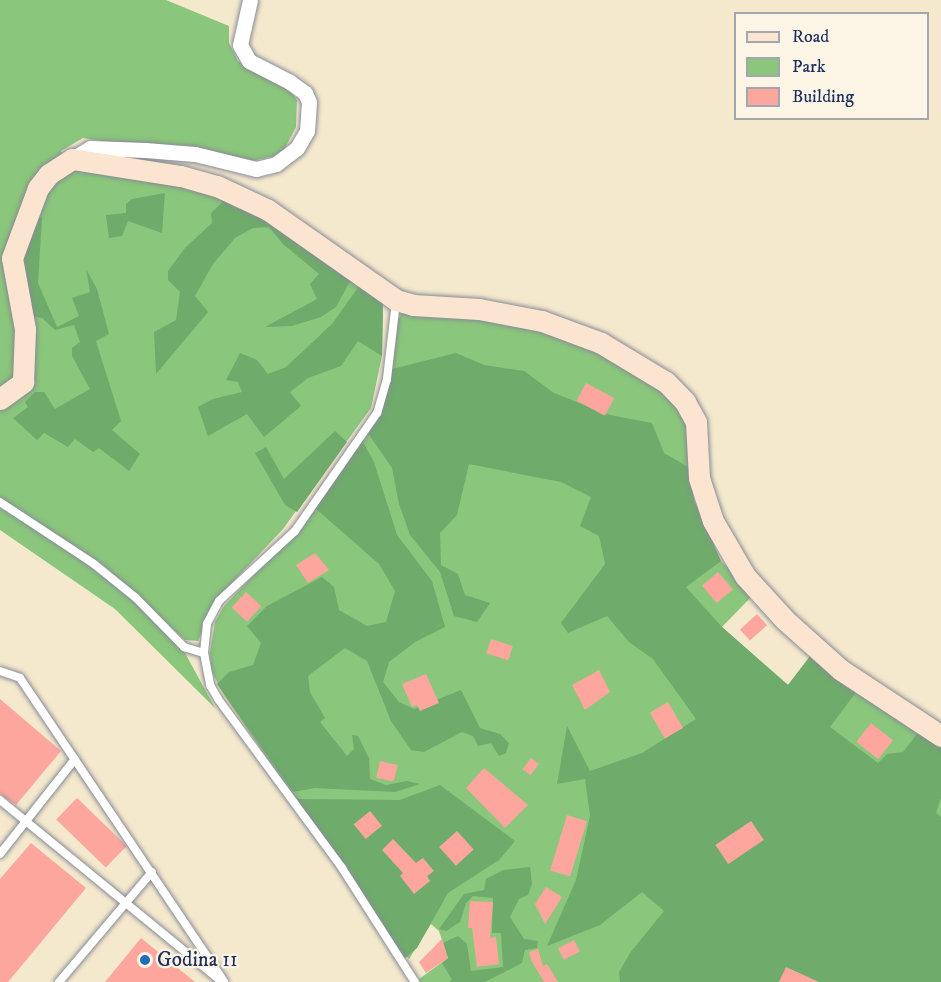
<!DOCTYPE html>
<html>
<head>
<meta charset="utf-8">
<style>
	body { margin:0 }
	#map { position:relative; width:941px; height:982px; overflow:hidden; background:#f4e8cd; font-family:"IM FELL DW Pica",serif }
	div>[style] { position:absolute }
	.green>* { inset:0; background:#8ac67b }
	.forest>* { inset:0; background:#6fab6b }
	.building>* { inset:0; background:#fca69e; transform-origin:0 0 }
	.roads { filter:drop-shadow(0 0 2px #888c96) drop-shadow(0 0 2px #888c96) }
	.lane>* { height:8px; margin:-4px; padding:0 4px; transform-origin:4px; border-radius:4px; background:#fff }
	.street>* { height:15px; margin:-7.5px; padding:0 7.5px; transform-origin:7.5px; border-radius:7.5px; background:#fff }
	.secondary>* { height:21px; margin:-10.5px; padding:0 10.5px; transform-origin:10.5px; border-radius:10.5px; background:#fce5d0 }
	.dots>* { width:16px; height:16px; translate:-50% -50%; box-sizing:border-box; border:3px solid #fcf5e5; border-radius:50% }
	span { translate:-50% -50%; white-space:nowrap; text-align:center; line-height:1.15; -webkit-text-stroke:4.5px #fcf5e5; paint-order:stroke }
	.poi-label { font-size:21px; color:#1b2f5e }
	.left { translate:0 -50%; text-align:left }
	.legend { position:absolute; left:734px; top:12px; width:195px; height:108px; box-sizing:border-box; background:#fcf5e5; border:2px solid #a2a6af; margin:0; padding:8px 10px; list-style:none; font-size:18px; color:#1b2f5e }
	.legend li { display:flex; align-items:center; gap:12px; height:30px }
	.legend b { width:30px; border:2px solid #a2a6af }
</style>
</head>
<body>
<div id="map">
	<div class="green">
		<div style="clip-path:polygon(0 0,166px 0,229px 26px,229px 43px,238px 61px,290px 91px,297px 100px,296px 127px,285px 148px,274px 156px,248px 162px,83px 138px,61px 151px,69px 165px,198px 181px,346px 272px,383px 314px,382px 356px,371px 408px,283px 529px,215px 601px,198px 641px,185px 640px,103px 565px,0 498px)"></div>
		<div style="clip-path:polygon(403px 312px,471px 313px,588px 342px,674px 398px,689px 426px,694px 500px,721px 561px,754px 594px,722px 627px,788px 685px,811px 655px,941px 743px,941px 982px,420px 982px,419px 979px,448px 958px,439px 931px,431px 924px,409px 959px,387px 934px,224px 695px,211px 670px,210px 653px,215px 622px,224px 606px,296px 532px,386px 394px,392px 369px,394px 325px)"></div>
		<div style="clip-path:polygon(0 508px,62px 545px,136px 603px,185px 653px,215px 708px,115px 609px,0 530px)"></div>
	</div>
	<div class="forest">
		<div style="clip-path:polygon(165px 193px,162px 233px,128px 221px,122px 236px,109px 238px,106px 215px,126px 213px,126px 204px,132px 199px)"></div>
		<div style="clip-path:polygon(231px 194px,353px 276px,336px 307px,321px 317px,292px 326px,265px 327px,317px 299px,310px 284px,319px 274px,283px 244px,269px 227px,253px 228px,235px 238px,213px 264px,195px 296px,208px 312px,156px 374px,154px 332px,176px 320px,180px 292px,168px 280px,168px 271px,185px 248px,212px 223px,211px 213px)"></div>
		<div style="clip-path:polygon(37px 215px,42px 218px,38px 283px,57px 327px,79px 316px,72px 298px,90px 292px,86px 269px,97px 289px,109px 334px,96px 341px,121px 421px,112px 430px,140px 454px,129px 471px,99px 448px,93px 452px,75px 439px,68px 447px,44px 433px,37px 440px,13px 418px,28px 407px,25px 402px,35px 392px,44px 392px,55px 409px,90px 389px,72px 356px,72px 348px,80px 342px,74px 325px,55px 330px,42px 318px,26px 315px,18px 256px)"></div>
		<div style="clip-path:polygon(362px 282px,383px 303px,382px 356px,358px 341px,341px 366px,308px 378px,290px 392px,301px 406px,264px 437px,247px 414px,208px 436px,198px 407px,213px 399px,242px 392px,238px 382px,226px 380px,240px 353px,257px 360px,268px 374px,286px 367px,332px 324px)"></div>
		<div style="clip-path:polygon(456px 353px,484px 365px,524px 371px,554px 393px,610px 415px,652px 423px,664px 453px,690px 468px,694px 500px,721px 561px,686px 587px,722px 627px,788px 685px,811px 655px,857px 691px,830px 727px,878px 763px,887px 754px,903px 752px,920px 730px,941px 743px,941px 797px,936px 813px,941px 817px,941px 982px,620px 982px,619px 972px,630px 953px,664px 911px,642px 892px,600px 925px,547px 946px,576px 880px,590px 816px,585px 779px,557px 784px,567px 726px,590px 771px,642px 753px,696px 719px,653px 659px,629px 642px,607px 616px,568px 633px,561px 623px,605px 564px,599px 536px,580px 526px,591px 497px,561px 482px,469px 464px,457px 515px,440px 533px,441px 565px,458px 574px,465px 595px,490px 603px,477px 622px,454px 616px,440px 572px,410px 535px,399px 504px,392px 468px,367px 432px,386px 394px,392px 369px)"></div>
		<div style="clip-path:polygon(335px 431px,347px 442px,297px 512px,285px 505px,255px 453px,266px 447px,284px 479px)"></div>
		<div style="clip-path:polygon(362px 440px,374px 462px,397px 535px,432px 581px,445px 627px,415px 642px,389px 662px,383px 682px,399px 702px,414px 709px,461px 690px,480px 728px,500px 734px,509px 743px,506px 753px,499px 756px,491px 743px,478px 746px,473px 736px,462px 732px,424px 752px,411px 750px,391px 721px,367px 661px,345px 648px,308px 676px,310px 692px,325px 718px,320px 722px,347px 756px,354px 749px,352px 735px,358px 736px,369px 758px,370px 779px,386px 785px,407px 781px,420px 784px,395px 792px,315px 788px,293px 792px,217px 684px,229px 672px,253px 665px,261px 643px,247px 626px,267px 606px,322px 577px,334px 587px,339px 610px,367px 626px,386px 622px,395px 591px,379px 564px,314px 507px)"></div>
		<div style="clip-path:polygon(440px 785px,515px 841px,499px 860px,448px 893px,417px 948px,404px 959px,297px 799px,400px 800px)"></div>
		<div style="clip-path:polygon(530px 867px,532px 884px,528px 895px,519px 899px,510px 917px,524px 939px,538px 941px,537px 948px,525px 950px,522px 963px,485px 982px,449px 982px,452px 980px,442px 963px,448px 958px,443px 943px,458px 936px,467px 944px,471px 971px,503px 967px,501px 933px,492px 933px,493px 898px,473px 896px,466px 903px,460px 922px,446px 931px,439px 929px,464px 894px,484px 890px,486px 879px,503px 870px)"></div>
	</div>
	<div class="building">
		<div style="left:586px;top:383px;width:32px;height:20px;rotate:28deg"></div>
		<div style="clip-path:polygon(315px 553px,329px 570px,308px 583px,296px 565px)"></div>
		<div style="left:718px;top:572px;width:23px;height:21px;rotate:50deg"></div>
		<div style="left:246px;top:592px;width:21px;height:21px;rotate:43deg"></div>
		<div style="left:757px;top:614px;width:15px;height:23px;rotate:48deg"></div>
		<div style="left:491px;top:639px;width:23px;height:15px;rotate:18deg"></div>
		<div style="clip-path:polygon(599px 670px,610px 692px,585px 710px,572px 685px)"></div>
		<div style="clip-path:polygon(426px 674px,439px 703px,420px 711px,417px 705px,412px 707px,402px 684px)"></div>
		<div style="clip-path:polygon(0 699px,61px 751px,16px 805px,0 794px)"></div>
		<div style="left:668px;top:702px;width:30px;height:21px;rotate:60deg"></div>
		<div style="left:871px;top:723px;width:28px;height:24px;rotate:38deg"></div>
		<div style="left:531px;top:758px;width:10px;height:14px;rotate:37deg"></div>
		<div style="left:380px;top:761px;width:18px;height:17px;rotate:13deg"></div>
		<div style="clip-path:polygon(484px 768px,528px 805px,505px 828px,466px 788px)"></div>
		<div style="left:77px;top:798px;width:69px;height:30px;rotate:44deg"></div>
		<div style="left:370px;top:811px;width:19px;height:21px;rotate:51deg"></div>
		<div style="left:567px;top:815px;width:21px;height:58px;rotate:17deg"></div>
		<div style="left:751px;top:821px;width:23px;height:43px;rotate:56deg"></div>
		<div style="left:457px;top:831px;width:25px;height:24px;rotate:48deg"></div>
		<div style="clip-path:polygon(393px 839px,416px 863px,423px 858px,434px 871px,427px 876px,430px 881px,414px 894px,400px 876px,403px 873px,382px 850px)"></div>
		<div style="clip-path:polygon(31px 843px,86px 888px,8px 982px,0 982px,0 879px)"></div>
		<div style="clip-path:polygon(546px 887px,562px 897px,545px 924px,535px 904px)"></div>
		<div style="clip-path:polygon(470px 901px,493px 902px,490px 938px,496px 937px,499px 964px,477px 967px,472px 928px,468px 928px)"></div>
		<div style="clip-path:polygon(141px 938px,195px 982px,105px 982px)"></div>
		<div style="clip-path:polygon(442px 939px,448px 958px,426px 973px,419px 962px)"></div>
		<div style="left:574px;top:940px;width:13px;height:18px;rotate:63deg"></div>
		<div style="clip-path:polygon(538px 949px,543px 966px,547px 964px,558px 982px,544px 982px,531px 960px,529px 952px)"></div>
		<div style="clip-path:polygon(786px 967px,819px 982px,779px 982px)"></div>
	</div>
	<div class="roads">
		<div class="lane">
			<div style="left:396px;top:302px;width:78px;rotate:96.7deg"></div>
			<div style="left:387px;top:379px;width:35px;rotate:106deg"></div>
			<div style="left:377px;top:413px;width:144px;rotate:124.8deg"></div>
			<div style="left:295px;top:531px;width:103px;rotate:137.4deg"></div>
			<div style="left:219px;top:601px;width:26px;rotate:118deg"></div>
			<div style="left:207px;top:624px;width:29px;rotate:96deg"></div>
			<div style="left:204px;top:653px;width:33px;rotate:79deg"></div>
			<div style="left:210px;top:685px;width:16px;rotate:60deg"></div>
			<div style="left:218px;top:699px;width:210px;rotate:53.7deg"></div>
			<div style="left:342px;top:868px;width:135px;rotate:57.4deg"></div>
			<div style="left:0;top:502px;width:113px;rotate:33.4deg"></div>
			<div style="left:94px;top:564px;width:54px;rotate:39deg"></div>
			<div style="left:136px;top:598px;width:69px;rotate:45.6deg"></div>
			<div style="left:184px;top:647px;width:21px;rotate:17deg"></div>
			<div style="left:0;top:671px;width:21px;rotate:19deg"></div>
			<div style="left:20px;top:678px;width:366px;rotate:56.1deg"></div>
			<div style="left:0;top:800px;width:287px;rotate:39.3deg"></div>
			<div style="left:0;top:854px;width:121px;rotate:-51.7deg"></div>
			<div style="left:59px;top:982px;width:144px;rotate:-49.8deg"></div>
		</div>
		<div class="street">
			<div style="left:72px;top:159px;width:21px;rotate:-31deg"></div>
			<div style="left:90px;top:148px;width:55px;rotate:2.1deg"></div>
			<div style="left:145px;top:150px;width:50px;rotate:4.6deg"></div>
			<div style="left:195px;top:154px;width:63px;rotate:13.8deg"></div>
			<div style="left:256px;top:169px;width:21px;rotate:-14deg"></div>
			<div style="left:276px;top:164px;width:26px;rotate:-37deg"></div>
			<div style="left:297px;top:148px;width:20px;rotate:-60deg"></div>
			<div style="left:307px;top:131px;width:29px;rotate:-86deg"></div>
			<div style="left:309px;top:102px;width:10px;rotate:-114deg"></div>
			<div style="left:305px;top:93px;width:19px;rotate:-144deg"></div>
			<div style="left:290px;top:82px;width:46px;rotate:-152.9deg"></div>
			<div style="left:249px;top:61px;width:18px;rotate:-119deg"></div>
			<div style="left:240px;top:45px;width:46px;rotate:-77.5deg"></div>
		</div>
		<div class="secondary">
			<div style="left:0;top:399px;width:29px;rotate:-36deg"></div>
			<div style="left:23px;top:382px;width:53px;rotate:-87.8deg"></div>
			<div style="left:25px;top:329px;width:72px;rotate:-100.4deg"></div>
			<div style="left:12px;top:258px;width:75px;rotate:-69.6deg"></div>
			<div style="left:38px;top:188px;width:18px;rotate:-52deg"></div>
			<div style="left:49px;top:174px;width:27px;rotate:-33deg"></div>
			<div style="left:72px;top:159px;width:110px;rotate:8.9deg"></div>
			<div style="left:181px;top:176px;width:37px;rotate:16deg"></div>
			<div style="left:217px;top:186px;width:56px;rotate:25.2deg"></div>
			<div style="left:268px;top:210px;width:156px;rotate:35.1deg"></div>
			<div style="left:396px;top:300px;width:18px;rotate:16deg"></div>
			<div style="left:413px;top:305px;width:66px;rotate:3.5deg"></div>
			<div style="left:479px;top:309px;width:64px;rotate:10.8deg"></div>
			<div style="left:542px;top:321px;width:63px;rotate:20.4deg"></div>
			<div style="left:601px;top:343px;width:76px;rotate:31deg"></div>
			<div style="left:666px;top:382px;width:28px;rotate:46deg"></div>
			<div style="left:685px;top:402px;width:23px;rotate:61deg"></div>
			<div style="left:696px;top:422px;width:56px;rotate:86.9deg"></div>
			<div style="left:699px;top:478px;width:45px;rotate:72deg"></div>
			<div style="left:713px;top:521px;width:64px;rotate:59.8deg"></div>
			<div style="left:745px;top:576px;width:59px;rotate:47.7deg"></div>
			<div style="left:785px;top:620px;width:75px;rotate:41.8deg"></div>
			<div style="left:841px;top:670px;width:120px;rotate:33.4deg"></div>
		</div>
	</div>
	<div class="dots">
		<div style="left:145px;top:960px;background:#1f6fb2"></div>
	</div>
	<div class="poi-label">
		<span class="left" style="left:157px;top:960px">Godina 11</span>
	</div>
	<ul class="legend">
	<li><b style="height:8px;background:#fce5d0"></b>Road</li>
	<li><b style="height:16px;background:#8ac67b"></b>Park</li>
	<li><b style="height:16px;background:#fca69e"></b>Building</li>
	</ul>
</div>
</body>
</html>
